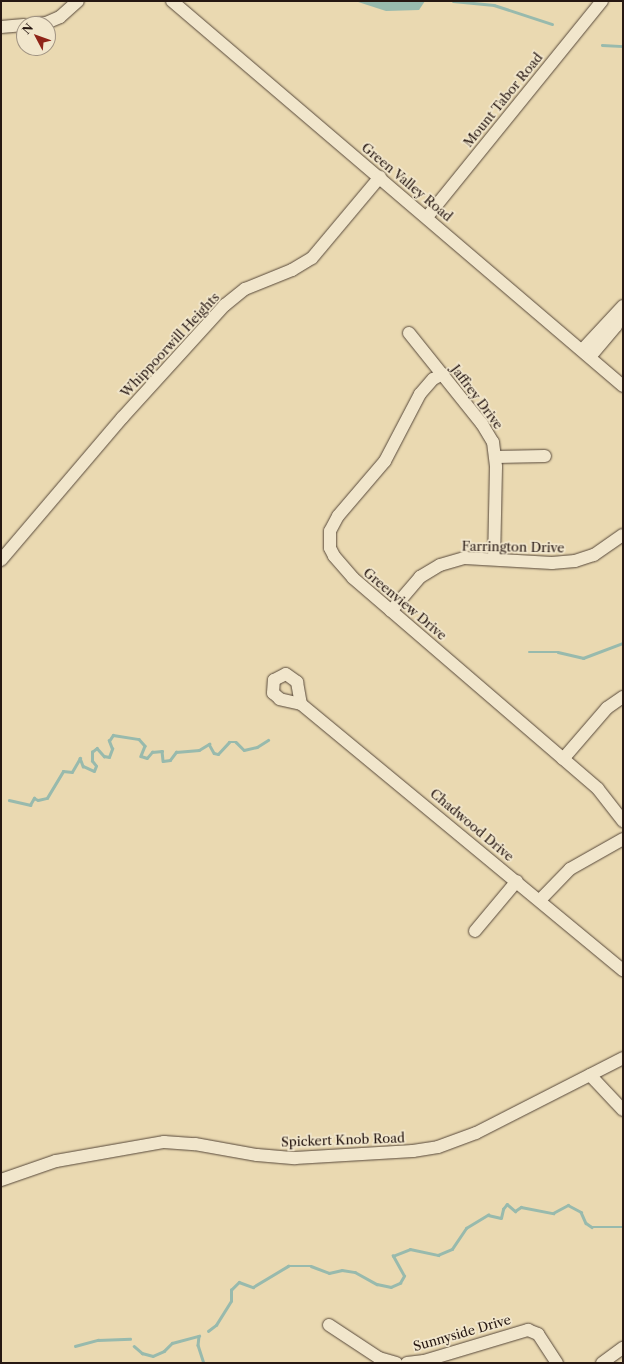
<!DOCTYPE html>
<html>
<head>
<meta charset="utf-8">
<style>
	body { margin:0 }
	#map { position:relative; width:624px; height:1364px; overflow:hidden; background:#ead9b1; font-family:"Libre Caslon Text",serif }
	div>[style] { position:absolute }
	.water>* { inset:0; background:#98baad }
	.stream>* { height:2.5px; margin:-1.25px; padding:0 1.25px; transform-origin:1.25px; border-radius:1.25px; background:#98baad }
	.roads { filter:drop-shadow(0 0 1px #57483a) drop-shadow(0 0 1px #57483a) }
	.minor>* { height:12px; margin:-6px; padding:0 6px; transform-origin:6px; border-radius:6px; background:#f1e6cc }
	span { translate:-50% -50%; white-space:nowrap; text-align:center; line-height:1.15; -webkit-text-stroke:3.5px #f1e6cc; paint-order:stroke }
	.street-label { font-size:13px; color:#261712 }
	.frame { position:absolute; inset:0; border:2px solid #261712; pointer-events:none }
	.north { position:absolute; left:16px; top:16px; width:40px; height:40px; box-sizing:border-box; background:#f1e6cc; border:1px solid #a09382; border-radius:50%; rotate:311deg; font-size:11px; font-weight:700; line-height:16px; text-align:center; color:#261712 }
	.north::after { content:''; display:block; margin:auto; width:14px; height:18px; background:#8f2418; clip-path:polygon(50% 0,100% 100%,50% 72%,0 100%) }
</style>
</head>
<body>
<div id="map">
	<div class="water">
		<div style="clip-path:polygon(355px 1px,425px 1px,419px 10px,386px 11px)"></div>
	</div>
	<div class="stream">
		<div style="left:453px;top:1px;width:41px;rotate:5.6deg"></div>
		<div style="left:494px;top:5px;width:61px;rotate:18.1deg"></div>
		<div style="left:602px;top:45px;width:21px;rotate:3deg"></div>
		<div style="left:529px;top:652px;width:29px"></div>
		<div style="left:558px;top:652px;width:26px;rotate:13deg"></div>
		<div style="left:583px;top:658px;width:43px;rotate:-20.6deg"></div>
		<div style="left:9px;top:800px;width:22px;rotate:13deg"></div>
		<div style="left:30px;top:805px;width:8px;rotate:-60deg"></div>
		<div style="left:34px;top:798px;width:4px;rotate:27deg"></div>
		<div style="left:38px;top:800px;width:9px;rotate:-13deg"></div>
		<div style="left:47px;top:798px;width:31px;rotate:-59deg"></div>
		<div style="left:63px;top:771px;width:9px;rotate:6deg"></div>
		<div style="left:72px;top:772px;width:16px;rotate:-60deg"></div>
		<div style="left:80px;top:758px;width:9px;rotate:69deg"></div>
		<div style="left:83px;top:766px;width:12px;rotate:24deg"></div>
		<div style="left:94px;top:771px;width:5px;rotate:-68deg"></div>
		<div style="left:96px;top:766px;width:6px;rotate:-129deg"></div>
		<div style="left:92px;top:761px;width:9px;rotate:-90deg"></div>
		<div style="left:92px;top:752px;width:6px;rotate:-39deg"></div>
		<div style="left:97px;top:748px;width:11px;rotate:49deg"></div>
		<div style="left:104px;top:756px;width:5px;rotate:11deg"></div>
		<div style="left:109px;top:757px;width:9px;rotate:-69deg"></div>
		<div style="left:112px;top:749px;width:9px;rotate:-111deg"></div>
		<div style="left:109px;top:741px;width:7px;rotate:-56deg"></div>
		<div style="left:113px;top:735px;width:26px;rotate:9deg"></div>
		<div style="left:139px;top:739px;width:9px;rotate:49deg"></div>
		<div style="left:145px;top:746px;width:11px;rotate:112deg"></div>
		<div style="left:141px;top:756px;width:6px;rotate:18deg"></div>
		<div style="left:147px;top:758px;width:8px;rotate:-50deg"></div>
		<div style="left:152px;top:752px;width:10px;rotate:-6deg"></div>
		<div style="left:162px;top:751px;width:10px;rotate:84deg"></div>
		<div style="left:163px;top:761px;width:7px;rotate:-8deg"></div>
		<div style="left:170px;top:760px;width:10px;rotate:-53deg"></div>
		<div style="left:176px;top:752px;width:23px;rotate:-5deg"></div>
		<div style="left:199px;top:750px;width:12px;rotate:-31deg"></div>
		<div style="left:209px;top:744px;width:10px;rotate:61deg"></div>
		<div style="left:214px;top:753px;width:4px;rotate:14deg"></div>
		<div style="left:218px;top:754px;width:16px;rotate:-47deg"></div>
		<div style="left:229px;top:742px;width:7px"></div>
		<div style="left:236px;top:742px;width:11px;rotate:45deg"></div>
		<div style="left:244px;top:750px;width:13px;rotate:-13deg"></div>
		<div style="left:257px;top:747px;width:13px;rotate:-32deg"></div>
		<div style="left:208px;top:1331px;width:10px;rotate:-37deg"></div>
		<div style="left:216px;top:1325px;width:28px;rotate:-58deg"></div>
		<div style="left:231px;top:1301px;width:11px;rotate:-90deg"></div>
		<div style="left:231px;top:1290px;width:11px;rotate:-45deg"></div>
		<div style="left:239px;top:1282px;width:15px;rotate:20deg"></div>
		<div style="left:253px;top:1287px;width:41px;rotate:-31deg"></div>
		<div style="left:288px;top:1266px;width:23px"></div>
		<div style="left:311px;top:1266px;width:19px;rotate:21deg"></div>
		<div style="left:329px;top:1273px;width:13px;rotate:-13deg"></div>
		<div style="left:342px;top:1270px;width:13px;rotate:9deg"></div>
		<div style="left:355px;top:1272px;width:25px;rotate:29deg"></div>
		<div style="left:377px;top:1284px;width:14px;rotate:12deg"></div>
		<div style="left:391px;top:1287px;width:10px;rotate:-24deg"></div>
		<div style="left:400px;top:1283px;width:8px;rotate:-60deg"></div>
		<div style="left:404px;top:1276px;width:23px;rotate:-119deg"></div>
		<div style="left:393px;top:1256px;width:18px;rotate:-22deg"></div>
		<div style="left:410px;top:1249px;width:29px;rotate:12deg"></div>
		<div style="left:438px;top:1255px;width:15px;rotate:-23deg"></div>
		<div style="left:452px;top:1249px;width:25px;rotate:-56deg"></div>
		<div style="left:466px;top:1228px;width:26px;rotate:-31deg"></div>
		<div style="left:488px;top:1215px;width:13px;rotate:13deg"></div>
		<div style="left:501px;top:1218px;width:9px;rotate:-77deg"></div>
		<div style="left:503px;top:1209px;width:6px;rotate:-51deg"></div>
		<div style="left:507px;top:1204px;width:11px;rotate:41deg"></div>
		<div style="left:515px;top:1211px;width:7px;rotate:-34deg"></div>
		<div style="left:521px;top:1207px;width:33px;rotate:11deg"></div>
		<div style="left:553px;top:1213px;width:17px;rotate:-28deg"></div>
		<div style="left:568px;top:1205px;width:15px;rotate:28deg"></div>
		<div style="left:581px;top:1212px;width:12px;rotate:66deg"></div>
		<div style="left:586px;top:1223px;width:7px;rotate:34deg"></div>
		<div style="left:592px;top:1227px;width:31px"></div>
		<div style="left:75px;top:1346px;width:24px;rotate:-15deg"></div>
		<div style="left:98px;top:1340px;width:32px;rotate:-2deg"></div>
		<div style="left:134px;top:1346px;width:11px;rotate:41deg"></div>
		<div style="left:142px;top:1353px;width:11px;rotate:15deg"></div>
		<div style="left:153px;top:1356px;width:12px;rotate:-24deg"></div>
		<div style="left:164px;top:1351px;width:11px;rotate:-45deg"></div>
		<div style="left:172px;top:1343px;width:28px;rotate:-15deg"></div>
		<div style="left:199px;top:1336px;width:9px;rotate:96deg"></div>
		<div style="left:198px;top:1345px;width:19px;rotate:72deg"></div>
	</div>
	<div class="roads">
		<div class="minor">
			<div style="left:172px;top:1px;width:593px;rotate:40.49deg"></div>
			<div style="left:33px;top:24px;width:13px;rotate:-4deg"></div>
			<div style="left:46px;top:23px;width:15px;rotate:-23deg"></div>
			<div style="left:60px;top:17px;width:24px;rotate:-42deg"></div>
			<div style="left:1px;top:27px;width:23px;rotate:-5deg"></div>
			<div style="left:427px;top:217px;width:278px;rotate:-51deg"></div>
			<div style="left:409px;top:333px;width:117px;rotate:51.3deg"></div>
			<div style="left:482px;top:424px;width:21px;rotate:59deg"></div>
			<div style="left:493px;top:442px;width:25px;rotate:83deg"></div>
			<div style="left:496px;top:467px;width:92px;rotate:91.2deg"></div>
			<div style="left:582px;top:350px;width:60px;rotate:-47deg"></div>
			<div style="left:590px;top:357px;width:40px;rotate:-50deg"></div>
			<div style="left:616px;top:326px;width:18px;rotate:-68deg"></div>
			<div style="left:443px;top:374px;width:11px;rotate:153deg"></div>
			<div style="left:433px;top:379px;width:20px;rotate:131deg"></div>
			<div style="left:420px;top:394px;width:76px;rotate:117.6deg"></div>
			<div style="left:385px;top:461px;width:72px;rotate:130.5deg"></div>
			<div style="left:338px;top:516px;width:17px;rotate:118deg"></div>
			<div style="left:330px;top:531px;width:17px;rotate:90deg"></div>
			<div style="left:330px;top:548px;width:9px;rotate:63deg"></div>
			<div style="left:334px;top:556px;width:29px;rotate:49deg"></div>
			<div style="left:353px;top:578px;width:323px;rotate:40.7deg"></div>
			<div style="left:598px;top:789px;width:41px;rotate:52deg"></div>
			<div style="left:496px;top:457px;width:49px;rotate:-1.2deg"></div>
			<div style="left:1px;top:560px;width:187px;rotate:-49.6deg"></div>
			<div style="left:122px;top:418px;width:153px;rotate:-47.7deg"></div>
			<div style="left:225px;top:305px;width:26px;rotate:-39deg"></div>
			<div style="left:245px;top:289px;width:51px;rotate:-22deg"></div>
			<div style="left:292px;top:270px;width:23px;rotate:-31deg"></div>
			<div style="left:312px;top:258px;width:106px;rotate:-50deg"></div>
			<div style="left:391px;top:611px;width:45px;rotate:-49.5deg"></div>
			<div style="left:420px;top:577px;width:23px;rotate:-31deg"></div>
			<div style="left:440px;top:565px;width:26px;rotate:-16deg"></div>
			<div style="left:465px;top:558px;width:87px;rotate:3.3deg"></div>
			<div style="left:552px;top:563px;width:23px;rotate:-5deg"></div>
			<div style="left:575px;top:561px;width:20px;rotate:-18deg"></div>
			<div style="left:594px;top:555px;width:35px;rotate:-35deg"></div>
			<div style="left:286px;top:674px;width:14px;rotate:36deg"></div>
			<div style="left:297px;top:682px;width:22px;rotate:80deg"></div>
			<div style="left:301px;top:704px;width:22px;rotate:-167deg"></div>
			<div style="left:280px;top:699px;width:9px;rotate:-139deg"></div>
			<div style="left:273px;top:693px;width:13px;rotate:-86deg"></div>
			<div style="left:274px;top:680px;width:13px;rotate:-27deg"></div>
			<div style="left:301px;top:704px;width:418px;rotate:39.6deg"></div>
			<div style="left:563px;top:759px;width:67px;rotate:-49.2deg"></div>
			<div style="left:607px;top:708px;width:19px;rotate:-35deg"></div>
			<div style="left:540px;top:900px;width:43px;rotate:-45.9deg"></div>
			<div style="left:570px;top:869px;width:61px;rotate:-29.5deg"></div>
			<div style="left:475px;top:931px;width:65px;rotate:-50deg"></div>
			<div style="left:590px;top:1075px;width:48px;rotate:46.7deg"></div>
			<div style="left:1px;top:1180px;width:58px;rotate:-19.1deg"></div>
			<div style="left:56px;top:1161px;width:110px;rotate:-10deg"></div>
			<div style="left:164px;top:1142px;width:31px;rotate:4deg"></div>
			<div style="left:195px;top:1144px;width:63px;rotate:10.1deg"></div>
			<div style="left:257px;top:1155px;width:38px;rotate:5deg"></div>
			<div style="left:295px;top:1158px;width:118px;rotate:-3.4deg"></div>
			<div style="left:413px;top:1151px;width:25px;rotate:-9deg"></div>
			<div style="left:438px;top:1147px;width:40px;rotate:-20.2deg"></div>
			<div style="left:476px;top:1133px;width:165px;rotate:-27deg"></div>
			<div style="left:329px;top:1325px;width:60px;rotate:33.4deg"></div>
			<div style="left:379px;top:1358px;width:18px;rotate:16deg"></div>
			<div style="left:407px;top:1363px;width:17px;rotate:-7deg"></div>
			<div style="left:424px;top:1361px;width:109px;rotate:-16.6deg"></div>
			<div style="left:528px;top:1330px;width:11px;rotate:22deg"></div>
			<div style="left:538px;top:1334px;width:35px;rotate:57deg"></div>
			<div style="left:602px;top:1363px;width:26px;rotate:-36deg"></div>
		</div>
	</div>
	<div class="street-label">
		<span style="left:503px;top:100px;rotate:-51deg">Mount Tabor Road</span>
		<span style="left:407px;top:182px;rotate:40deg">Green Valley Road</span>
		<span style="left:170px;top:345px;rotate:-47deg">Whippoorwill Heights</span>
		<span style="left:477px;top:397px;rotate:53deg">Jaffrey Drive</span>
		<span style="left:513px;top:547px;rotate:1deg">Farrington Drive</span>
		<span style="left:405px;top:604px;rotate:40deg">Greenview Drive</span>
		<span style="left:472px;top:825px;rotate:40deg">Chadwood Drive</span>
		<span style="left:343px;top:1140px;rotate:-2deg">Spickert Knob Road</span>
		<span style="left:462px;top:1333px;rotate:-16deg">Sunnyside Drive</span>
	</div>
	<div class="frame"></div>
	<div class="north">N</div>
</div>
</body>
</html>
